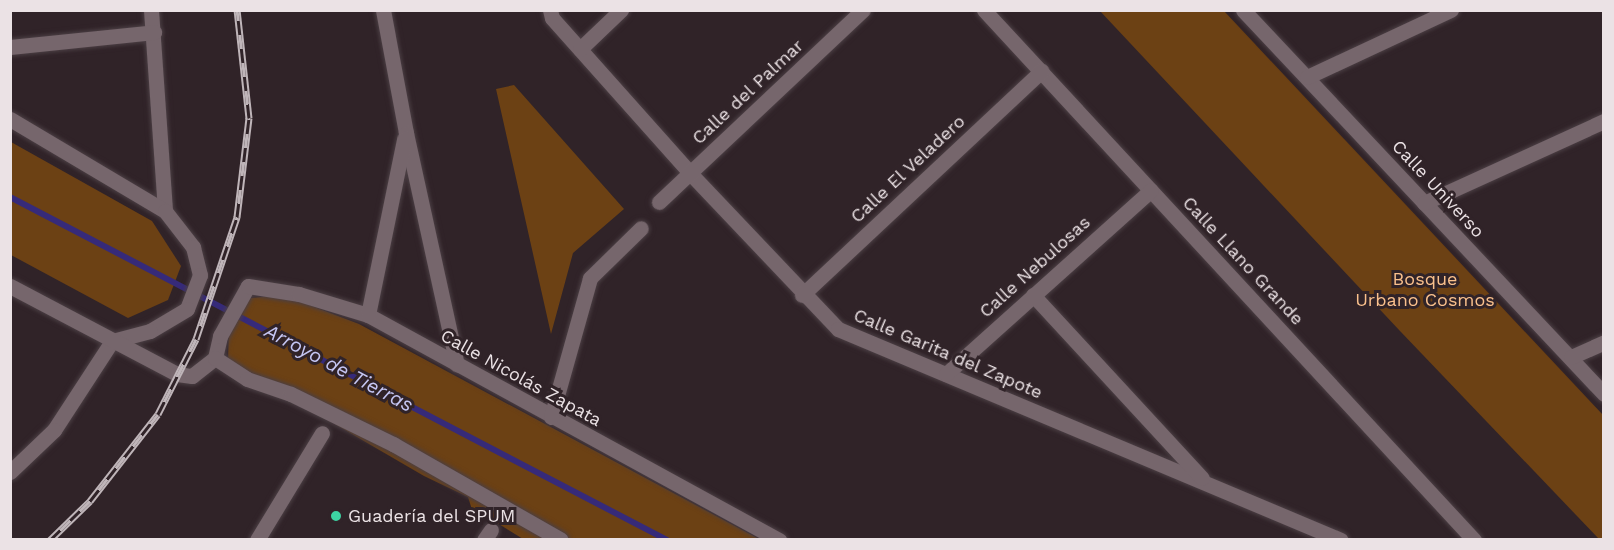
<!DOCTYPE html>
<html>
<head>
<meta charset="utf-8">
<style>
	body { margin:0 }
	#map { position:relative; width:1614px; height:550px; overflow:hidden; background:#302328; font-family:"Work Sans",sans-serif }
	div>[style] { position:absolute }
	.green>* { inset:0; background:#6c4114 }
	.stream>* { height:6px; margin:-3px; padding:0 3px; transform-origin:3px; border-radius:3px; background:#362a79 }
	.roads { filter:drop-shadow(0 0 2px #4b3f44) drop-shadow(0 0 2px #4b3f44) }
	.minor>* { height:15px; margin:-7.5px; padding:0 7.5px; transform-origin:7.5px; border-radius:7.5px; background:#76666c }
	.rail>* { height:7px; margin-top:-3.5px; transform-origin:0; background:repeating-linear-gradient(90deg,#302328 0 14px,#bfb5b9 0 28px); box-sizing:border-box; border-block:2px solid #bfb5b9 }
	.dots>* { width:16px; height:16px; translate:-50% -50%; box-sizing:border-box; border:3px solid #302328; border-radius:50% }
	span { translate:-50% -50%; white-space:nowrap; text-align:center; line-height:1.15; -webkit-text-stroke:6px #302328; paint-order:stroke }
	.street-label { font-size:18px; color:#ebe2e5 }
	.park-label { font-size:18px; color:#fac08c }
	.poi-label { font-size:18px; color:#ebe2e5 }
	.left { translate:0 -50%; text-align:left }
	.water-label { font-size:20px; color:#c5c6f3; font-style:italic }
	.frame { position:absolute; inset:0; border:12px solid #ebe2e5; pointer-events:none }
</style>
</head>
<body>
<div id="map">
	<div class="green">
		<div style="clip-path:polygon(1100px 11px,1224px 11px,1603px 415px,1603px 539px,1599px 539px,1400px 331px)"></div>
		<div style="clip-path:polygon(514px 85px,624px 209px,573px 253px,551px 334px,496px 89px)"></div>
		<div style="clip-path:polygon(11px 142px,152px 221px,181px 266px,168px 300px,128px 318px,11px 255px)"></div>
		<div style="clip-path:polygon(283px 295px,359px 324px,759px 539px,523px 539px,486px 516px,474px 516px,468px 497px,424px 476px,228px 362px,229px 323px,239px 306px,251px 298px)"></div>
	</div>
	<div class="stream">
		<div style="left:10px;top:197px;width:741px;rotate:27.57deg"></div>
	</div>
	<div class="roads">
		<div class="minor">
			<div style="left:151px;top:10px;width:201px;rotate:86deg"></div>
			<div style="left:383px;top:10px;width:125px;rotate:79.4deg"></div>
			<div style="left:406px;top:133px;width:237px;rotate:77.6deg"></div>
			<div style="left:550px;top:10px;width:8px;rotate:76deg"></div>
			<div style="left:552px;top:18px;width:208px;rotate:48.3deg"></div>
			<div style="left:690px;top:173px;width:215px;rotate:46.5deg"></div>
			<div style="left:838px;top:329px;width:545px;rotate:22.76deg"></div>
			<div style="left:984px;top:10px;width:722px;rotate:47.25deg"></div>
			<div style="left:1243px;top:10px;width:527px;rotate:46.77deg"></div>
			<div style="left:10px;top:47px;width:145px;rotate:-5.9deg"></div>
			<div style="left:580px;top:49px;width:57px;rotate:-43.6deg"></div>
			<div style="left:1307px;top:77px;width:159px;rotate:-25deg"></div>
			<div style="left:10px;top:119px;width:180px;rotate:30.7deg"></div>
			<div style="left:165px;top:211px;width:46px;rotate:52.1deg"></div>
			<div style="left:193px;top:247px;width:29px;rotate:76deg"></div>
			<div style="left:200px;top:275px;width:36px;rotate:111deg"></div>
			<div style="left:187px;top:309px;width:43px;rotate:149.3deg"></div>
			<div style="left:150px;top:331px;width:39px;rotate:165deg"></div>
			<div style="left:112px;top:341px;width:106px;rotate:123.1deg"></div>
			<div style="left:54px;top:430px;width:61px;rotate:136.3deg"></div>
			<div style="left:659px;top:202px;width:280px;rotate:-43.3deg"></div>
			<div style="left:1424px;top:203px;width:198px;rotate:-24.5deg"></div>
			<div style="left:10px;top:286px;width:189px;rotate:27.8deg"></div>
			<div style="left:177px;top:374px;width:15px;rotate:8deg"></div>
			<div style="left:192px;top:376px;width:29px;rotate:-38deg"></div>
			<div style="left:215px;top:358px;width:23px;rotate:-77deg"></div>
			<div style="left:220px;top:336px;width:57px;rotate:-60.8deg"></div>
			<div style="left:248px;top:286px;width:52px;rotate:8.9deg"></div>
			<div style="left:299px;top:294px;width:72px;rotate:16.9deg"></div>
			<div style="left:368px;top:315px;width:469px;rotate:28.7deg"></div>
			<div style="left:802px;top:295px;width:328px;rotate:-43.1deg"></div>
			<div style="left:1033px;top:295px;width:249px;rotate:47.3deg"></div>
			<div style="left:368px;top:315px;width:180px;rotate:-78.4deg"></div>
			<div style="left:1571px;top:357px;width:36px;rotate:-24deg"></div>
			<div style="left:215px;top:358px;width:38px;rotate:33deg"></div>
			<div style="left:247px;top:379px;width:46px;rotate:18.8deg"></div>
			<div style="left:291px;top:394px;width:114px;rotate:26.1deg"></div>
			<div style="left:393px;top:444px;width:193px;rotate:29.7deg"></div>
			<div style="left:946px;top:374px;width:275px;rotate:-41.9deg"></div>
			<div style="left:551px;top:417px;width:144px;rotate:-74.3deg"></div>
			<div style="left:590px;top:278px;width:71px;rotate:-44.4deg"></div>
			<div style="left:257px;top:540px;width:125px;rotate:-58.7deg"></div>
			<div style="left:484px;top:540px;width:12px;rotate:-55deg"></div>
		</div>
	</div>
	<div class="rail">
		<div style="left:50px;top:540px;width:56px;rotate:-44.3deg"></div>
		<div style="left:90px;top:501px;width:110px;rotate:-52deg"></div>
		<div style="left:158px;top:414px;width:84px;rotate:-63.1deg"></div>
		<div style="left:196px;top:339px;width:129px;rotate:-71.4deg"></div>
		<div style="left:237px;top:217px;width:100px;rotate:-83.1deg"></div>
		<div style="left:249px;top:118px;width:109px;rotate:-96.3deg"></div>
	</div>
	<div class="dots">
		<div style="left:336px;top:516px;background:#3dd4a3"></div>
	</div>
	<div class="street-label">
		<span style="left:748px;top:92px;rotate:-43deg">Calle del Palmar</span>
		<span style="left:908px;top:169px;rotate:-43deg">Calle El Veladero</span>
		<span style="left:1438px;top:189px;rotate:47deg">Calle Universo</span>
		<span style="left:1243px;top:261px;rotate:47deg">Calle Llano Grande</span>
		<span style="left:1035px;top:267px;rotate:-42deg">Calle Nebulosas</span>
		<span style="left:948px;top:354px;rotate:23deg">Calle Garita del Zapote</span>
		<span style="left:521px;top:378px;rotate:29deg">Calle Nicolás Zapata</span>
	</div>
	<div class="park-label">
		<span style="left:1425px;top:290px">Bosque<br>Urbano Cosmos</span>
	</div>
	<div class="poi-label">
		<span class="left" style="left:348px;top:516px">Guadería del SPUM</span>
	</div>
	<div class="water-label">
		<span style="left:339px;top:368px;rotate:28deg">Arroyo de Tierras</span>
	</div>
	<div class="frame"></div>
</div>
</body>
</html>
